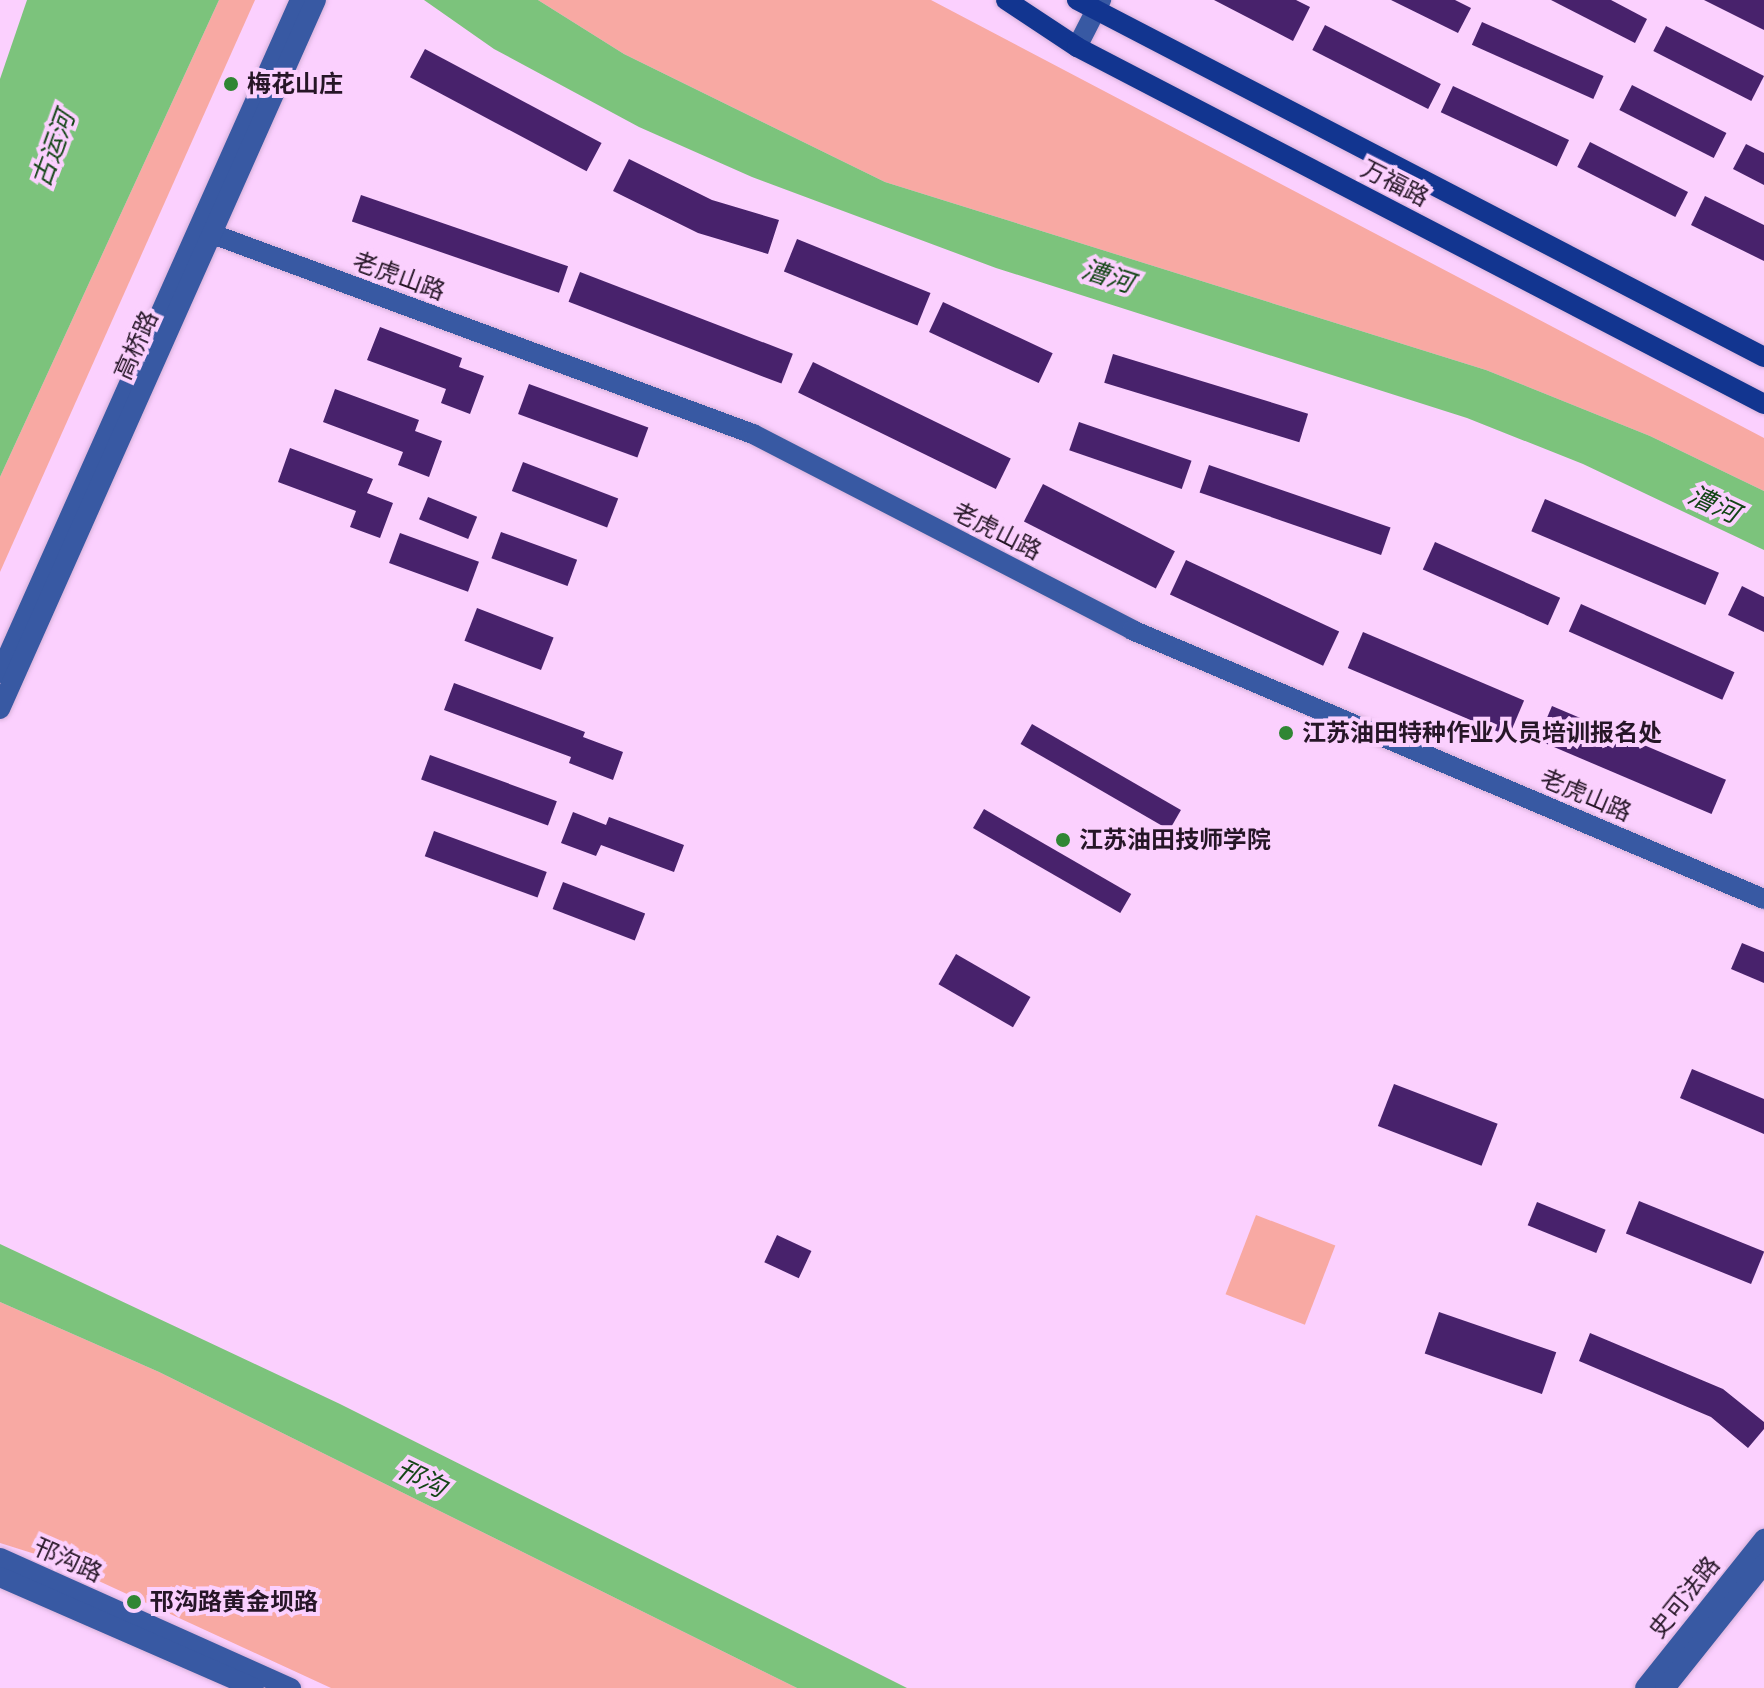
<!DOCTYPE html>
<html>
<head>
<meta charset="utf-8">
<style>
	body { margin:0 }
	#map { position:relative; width:1764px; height:1688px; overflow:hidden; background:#fbd0fe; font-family:"IBM Plex Sans","Noto Sans SC",sans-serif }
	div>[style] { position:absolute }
	.green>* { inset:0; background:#f8a9a3; transform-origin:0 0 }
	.water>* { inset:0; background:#7cc37c }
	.building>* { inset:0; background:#48226c; transform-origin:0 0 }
	.roads { filter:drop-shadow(0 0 2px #d5afd7) drop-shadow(0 0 2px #d5afd7) }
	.secondary>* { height:20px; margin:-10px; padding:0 10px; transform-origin:10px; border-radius:10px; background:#3859a3 }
	.primary>* { height:20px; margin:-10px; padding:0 10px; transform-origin:10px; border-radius:10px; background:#123590 }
	.dots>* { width:22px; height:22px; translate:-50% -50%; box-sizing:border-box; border:4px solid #fbd0fe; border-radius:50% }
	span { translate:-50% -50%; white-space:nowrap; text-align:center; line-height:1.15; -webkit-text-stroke:8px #fbd0fe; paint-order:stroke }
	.poi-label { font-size:24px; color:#261627; font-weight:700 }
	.left { translate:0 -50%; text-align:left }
	.street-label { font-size:24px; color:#261627 }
	.water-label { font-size:26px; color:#134516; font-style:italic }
</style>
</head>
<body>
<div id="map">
	<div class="green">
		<div style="clip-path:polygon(219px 0,255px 0,0 572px,0 477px)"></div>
		<div style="clip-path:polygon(538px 0,931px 0,1764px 438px,1764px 491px,1650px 436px,1486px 370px,885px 182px,624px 54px)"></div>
		<div style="left:1256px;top:1215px;width:85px;height:85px;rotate:21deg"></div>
		<div style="clip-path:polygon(0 1302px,159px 1372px,797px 1688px,331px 1688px,51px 1559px,0 1543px)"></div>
	</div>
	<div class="water">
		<div style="clip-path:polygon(27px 0,219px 0,0 477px,0 79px)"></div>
		<div style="clip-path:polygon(424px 0,538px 0,624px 54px,885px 182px,1486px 370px,1650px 436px,1764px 491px,1764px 550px,1583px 464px,1467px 418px,996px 268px,752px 177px,639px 127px,494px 49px)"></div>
		<div style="clip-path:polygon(0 1244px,340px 1404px,907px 1688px,797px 1688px,159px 1372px,0 1302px)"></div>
	</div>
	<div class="building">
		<div style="clip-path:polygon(1214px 0,1296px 0,1310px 7px,1293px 41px)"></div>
		<div style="clip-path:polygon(1391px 0,1455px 0,1471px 8px,1458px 33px)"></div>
		<div style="clip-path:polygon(1551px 0,1611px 0,1647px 19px,1635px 43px)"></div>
		<div style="clip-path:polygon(1704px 0,1764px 0,1764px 30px)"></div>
		<div style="left:1482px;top:22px;width:133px;height:25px;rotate:24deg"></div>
		<div style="left:1325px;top:25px;width:130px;height:28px;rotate:27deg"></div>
		<div style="left:1666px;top:26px;width:110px;height:28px;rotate:27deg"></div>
		<div style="left:425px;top:49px;width:200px;height:32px;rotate:28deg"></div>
		<div style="left:1632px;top:85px;width:106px;height:28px;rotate:27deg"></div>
		<div style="left:1453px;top:86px;width:128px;height:29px;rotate:25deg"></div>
		<div style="left:1590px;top:142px;width:110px;height:28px;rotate:27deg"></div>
		<div style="clip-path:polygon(1746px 144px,1764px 153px,1764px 185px,1733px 169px)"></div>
		<div style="clip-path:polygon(629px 159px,712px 200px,779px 220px,768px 254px,698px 233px,613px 191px)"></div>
		<div style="left:361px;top:195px;width:219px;height:28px;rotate:19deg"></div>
		<div style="clip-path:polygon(1705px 196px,1764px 225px,1764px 261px,1691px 225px)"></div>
		<div style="left:797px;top:239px;width:144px;height:35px;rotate:22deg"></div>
		<div style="left:580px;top:272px;width:228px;height:32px;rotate:21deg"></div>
		<div style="left:943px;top:302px;width:121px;height:33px;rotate:25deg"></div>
		<div style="clip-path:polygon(380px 327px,462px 358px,459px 367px,484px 376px,470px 414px,441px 403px,446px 389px,367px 360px)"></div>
		<div style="left:1113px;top:354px;width:204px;height:30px;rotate:17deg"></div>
		<div style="left:813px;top:362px;width:220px;height:34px;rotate:26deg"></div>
		<div style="left:529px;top:384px;width:127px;height:32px;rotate:20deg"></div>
		<div style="clip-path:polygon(335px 389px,419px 420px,415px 431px,442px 441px,429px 477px,398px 465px,403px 452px,323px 422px)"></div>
		<div style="left:1079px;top:422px;width:119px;height:30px;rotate:19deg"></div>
		<div style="clip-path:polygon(290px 448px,373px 479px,367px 493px,393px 503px,380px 538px,350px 527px,356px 511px,278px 482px)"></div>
		<div style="left:523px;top:462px;width:102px;height:31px;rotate:21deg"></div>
		<div style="left:1209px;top:465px;width:192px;height:29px;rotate:19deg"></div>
		<div style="left:1043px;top:484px;width:148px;height:42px;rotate:27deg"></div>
		<div style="left:428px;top:497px;width:53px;height:24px;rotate:22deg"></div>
		<div style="left:1545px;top:499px;width:189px;height:35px;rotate:23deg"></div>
		<div style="left:501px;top:532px;width:81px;height:28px;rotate:20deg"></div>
		<div style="left:400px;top:533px;width:84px;height:32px;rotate:20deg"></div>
		<div style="left:1435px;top:542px;width:137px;height:30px;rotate:24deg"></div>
		<div style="left:1186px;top:560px;width:169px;height:38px;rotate:25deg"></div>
		<div style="clip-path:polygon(1742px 586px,1764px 597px,1764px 632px,1728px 615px)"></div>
		<div style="left:1581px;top:604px;width:168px;height:30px;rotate:24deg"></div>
		<div style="left:477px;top:608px;width:82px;height:35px;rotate:21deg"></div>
		<div style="left:1363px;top:632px;width:175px;height:39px;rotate:23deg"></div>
		<div style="clip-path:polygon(454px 683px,585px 732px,583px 737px,623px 752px,613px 780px,569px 763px,571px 757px,444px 710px)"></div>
		<div style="left:1552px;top:706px;width:189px;height:37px;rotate:23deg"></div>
		<div style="left:1032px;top:724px;width:172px;height:23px;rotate:30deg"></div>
		<div style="left:430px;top:755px;width:135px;height:26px;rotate:20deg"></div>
		<div style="left:984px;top:809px;width:170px;height:22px;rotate:30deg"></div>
		<div style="clip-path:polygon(573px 812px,606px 825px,609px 817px,684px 845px,674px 872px,601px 845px,596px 856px,561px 843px)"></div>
		<div style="left:434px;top:831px;width:120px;height:27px;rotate:20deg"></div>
		<div style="left:563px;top:882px;width:88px;height:29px;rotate:21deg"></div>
		<div style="clip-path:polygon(1742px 943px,1764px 952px,1764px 983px,1731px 969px)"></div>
		<div style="left:956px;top:954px;width:86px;height:35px;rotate:30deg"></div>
		<div style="clip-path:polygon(1692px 1069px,1764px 1099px,1764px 1134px,1680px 1098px)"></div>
		<div style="left:1394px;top:1084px;width:111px;height:45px;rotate:21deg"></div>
		<div style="left:1639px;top:1201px;width:135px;height:35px;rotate:22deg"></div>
		<div style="left:1537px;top:1202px;width:74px;height:25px;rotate:22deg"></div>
		<div style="left:777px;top:1235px;width:38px;height:30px;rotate:25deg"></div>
		<div style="left:1439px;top:1312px;width:124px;height:44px;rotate:19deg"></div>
		<div style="clip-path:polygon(1590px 1333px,1723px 1389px,1764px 1422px,1764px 1429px,1748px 1448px,1711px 1417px,1579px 1361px)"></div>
	</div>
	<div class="roads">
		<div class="secondary">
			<div style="left:1077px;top:47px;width:53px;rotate:-62.9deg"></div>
			<div style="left:199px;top:229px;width:591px;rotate:20.31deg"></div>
			<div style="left:753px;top:434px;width:427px;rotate:27.3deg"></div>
			<div style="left:1132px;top:630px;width:687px;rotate:23.06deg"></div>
			<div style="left:0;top:673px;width:737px;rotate:-65.97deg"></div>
			<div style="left:0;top:709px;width:776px;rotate:-65.98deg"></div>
			<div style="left:0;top:1558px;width:319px;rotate:24.1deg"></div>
			<div style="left:0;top:1577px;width:277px;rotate:23.6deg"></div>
			<div style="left:1645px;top:1688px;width:191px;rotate:-51.4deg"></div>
			<div style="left:1665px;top:1688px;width:159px;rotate:-51.4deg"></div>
		</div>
		<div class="primary">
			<div style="left:1006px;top:0;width:85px;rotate:33.5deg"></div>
			<div style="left:1077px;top:47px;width:774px;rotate:27.46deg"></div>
			<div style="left:1077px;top:0;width:774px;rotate:27.46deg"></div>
		</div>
	</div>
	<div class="dots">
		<div style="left:231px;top:84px;background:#308634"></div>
		<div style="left:1286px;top:733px;background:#308634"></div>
		<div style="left:1063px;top:840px;background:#308634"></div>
		<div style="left:134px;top:1602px;background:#308634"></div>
	</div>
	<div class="poi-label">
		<span class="left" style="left:247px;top:84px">梅花山庄</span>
		<span class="left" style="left:1302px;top:733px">江苏油田特种作业人员培训报名处</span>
		<span class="left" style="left:1079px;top:840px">江苏油田技师学院</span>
		<span class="left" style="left:150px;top:1602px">邗沟路黄金坝路</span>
	</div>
	<div class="street-label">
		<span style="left:1395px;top:183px;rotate:27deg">万福路</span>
		<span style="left:399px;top:276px;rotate:20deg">老虎山路</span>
		<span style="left:136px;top:345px;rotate:-66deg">高桥路</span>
		<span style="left:997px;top:531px;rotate:27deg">老虎山路</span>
		<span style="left:1586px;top:795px;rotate:23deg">老虎山路</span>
		<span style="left:68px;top:1560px;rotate:24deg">邗沟路</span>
		<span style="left:1684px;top:1597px;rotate:-51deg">史可法路</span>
	</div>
	<div class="water-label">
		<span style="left:53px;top:149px;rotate:-70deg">古运河</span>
		<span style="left:1108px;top:276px;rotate:18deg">漕河</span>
		<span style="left:1714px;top:504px;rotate:25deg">漕河</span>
		<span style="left:421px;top:1478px;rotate:26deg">邗沟</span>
	</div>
</div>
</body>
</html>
